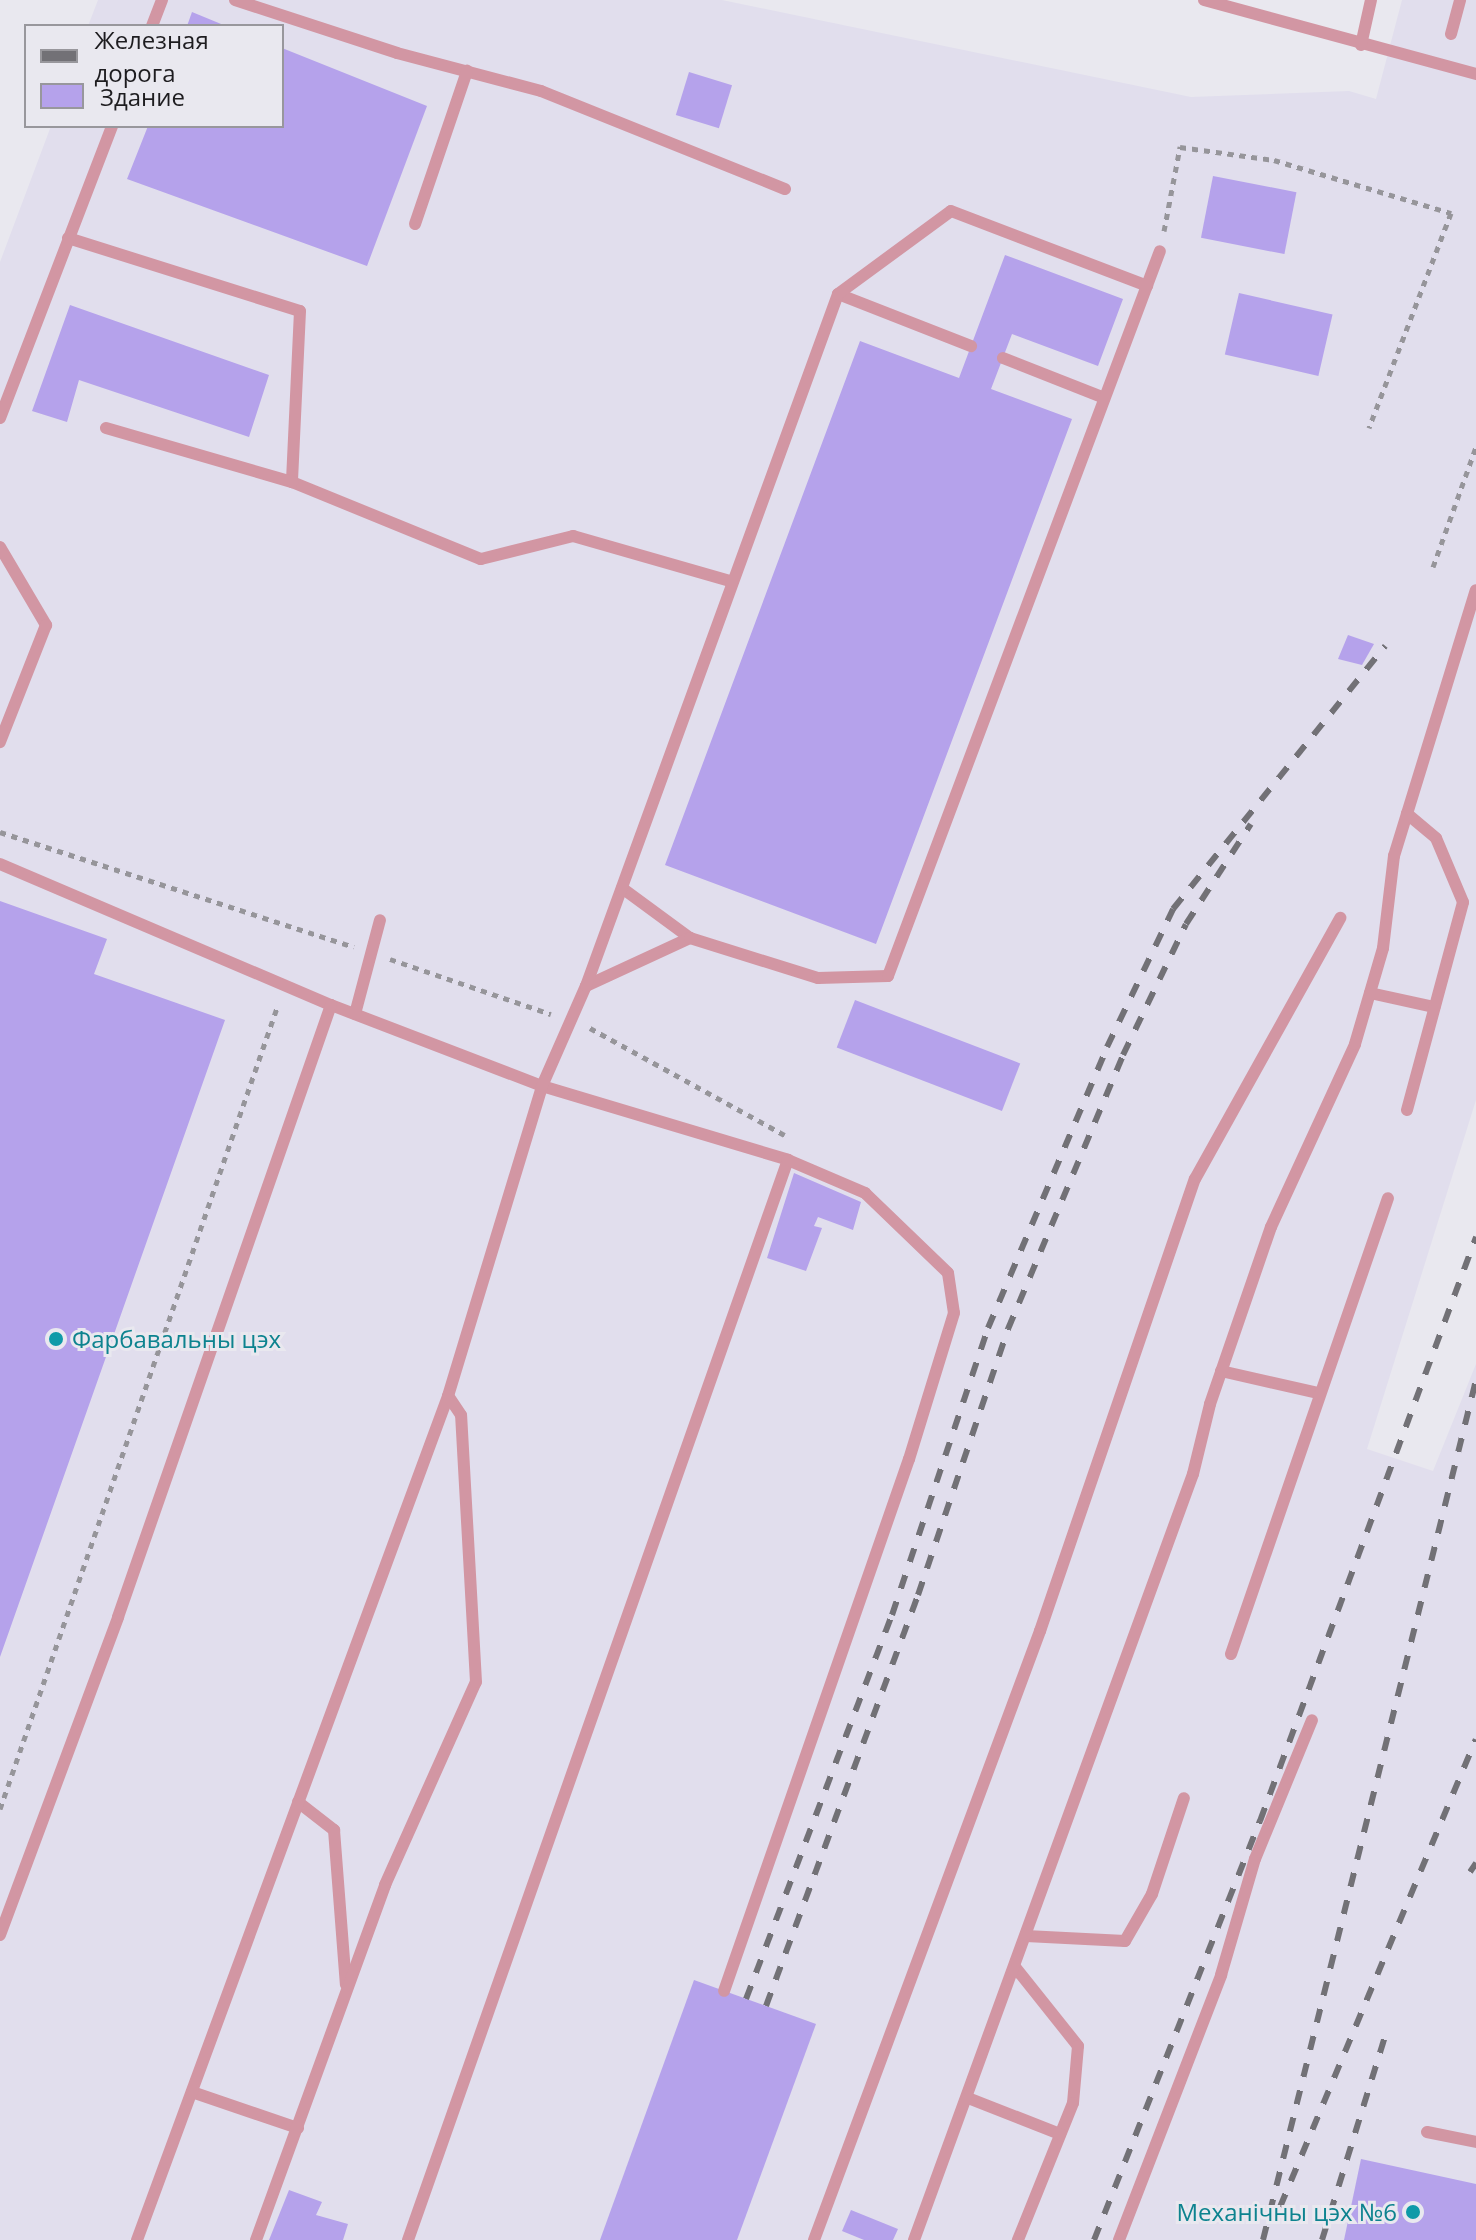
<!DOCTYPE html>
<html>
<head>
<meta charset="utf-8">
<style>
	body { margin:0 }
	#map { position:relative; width:1476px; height:2240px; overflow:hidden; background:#e9e8ef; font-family:"Open Sans",sans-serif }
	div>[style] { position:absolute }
	.built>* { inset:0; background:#e1deed }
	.building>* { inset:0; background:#b5a2eb; transform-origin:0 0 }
	.path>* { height:5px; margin-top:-2.5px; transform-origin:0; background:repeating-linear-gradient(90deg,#96959a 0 6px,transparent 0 12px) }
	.service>* { height:12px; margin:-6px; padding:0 6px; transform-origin:6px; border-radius:6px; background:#d296a3 }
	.rail>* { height:6px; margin-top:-3px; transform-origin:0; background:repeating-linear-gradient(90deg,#727176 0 14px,transparent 0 28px) }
	.dots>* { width:22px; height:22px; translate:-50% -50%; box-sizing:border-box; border:4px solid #e9e8ef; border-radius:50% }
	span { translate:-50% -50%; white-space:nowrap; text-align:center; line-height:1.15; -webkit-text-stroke:6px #e9e8ef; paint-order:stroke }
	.culture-label { font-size:24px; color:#0d838f }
	.left { translate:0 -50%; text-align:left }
	.right { translate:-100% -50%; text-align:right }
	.legend { position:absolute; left:24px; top:24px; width:260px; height:104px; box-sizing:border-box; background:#e9e8ef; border:2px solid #98979c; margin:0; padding:10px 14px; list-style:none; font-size:24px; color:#1e1d20 }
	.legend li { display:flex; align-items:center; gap:16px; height:40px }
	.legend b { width:40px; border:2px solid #98979c }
</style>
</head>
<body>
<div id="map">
	<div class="built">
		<div style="clip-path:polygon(98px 0,722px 0,1191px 97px,1349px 91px,1376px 99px,1402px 0,1476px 0,1476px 1100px,1367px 1449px,1433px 1471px,1476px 1364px,1476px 2240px,0 2240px,0 262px,51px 126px,282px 126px,282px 26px,88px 26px)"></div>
	</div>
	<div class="building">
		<div style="clip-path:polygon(192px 12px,226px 26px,187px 26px)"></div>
		<div style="clip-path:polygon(282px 48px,427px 106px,367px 266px,127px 179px,148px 126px,282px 126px)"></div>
		<div style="left:689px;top:72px;width:45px;height:45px;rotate:17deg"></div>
		<div style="left:1213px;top:176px;width:85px;height:63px;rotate:11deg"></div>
		<div style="clip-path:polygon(1005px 255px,1123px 299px,1098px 366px,1012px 334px,991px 389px,1072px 419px,876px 944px,665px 865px,860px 341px,959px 378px)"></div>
		<div style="left:1239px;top:293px;width:96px;height:63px;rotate:13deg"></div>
		<div style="clip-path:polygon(70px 305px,269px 375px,249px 437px,79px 380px,67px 422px,32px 411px)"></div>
		<div style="clip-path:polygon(1348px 635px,1374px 644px,1362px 665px,1338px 659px)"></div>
		<div style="clip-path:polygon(0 901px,107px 939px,94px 974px,225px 1020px,0 1657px)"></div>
		<div style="left:855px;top:1000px;width:177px;height:51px;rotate:21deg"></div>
		<div style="clip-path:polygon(794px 1173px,861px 1202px,853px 1230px,818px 1217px,814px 1226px,822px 1228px,806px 1271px,767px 1258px)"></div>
		<div style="clip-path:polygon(694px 1980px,816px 2024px,737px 2240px,600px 2240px)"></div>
		<div style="clip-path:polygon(1361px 2159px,1476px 2184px,1476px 2240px,1344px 2240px)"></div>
		<div style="clip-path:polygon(289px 2190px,322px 2202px,316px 2215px,348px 2224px,343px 2240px,269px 2240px)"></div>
		<div style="clip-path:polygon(851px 2210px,898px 2229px,893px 2240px,864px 2240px,842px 2231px)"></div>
	</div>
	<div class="path">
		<div style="left:1164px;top:231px;width:86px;rotate:-79.2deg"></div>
		<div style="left:1180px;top:147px;width:95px;rotate:7.9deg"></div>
		<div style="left:1274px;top:160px;width:185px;rotate:16.7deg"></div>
		<div style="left:1451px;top:213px;width:230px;rotate:110.9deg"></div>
		<div style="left:1433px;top:567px;width:127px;rotate:-70.3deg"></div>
		<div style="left:0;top:832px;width:372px;rotate:18deg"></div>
		<div style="left:390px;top:959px;width:170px;rotate:18.9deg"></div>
		<div style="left:590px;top:1028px;width:222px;rotate:28.8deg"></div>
		<div style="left:0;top:1809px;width:851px;rotate:-70.93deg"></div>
	</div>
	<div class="service">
		<div style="left:235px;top:0;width:170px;rotate:18.1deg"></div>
		<div style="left:397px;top:53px;width:149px;rotate:14.8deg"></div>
		<div style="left:541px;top:91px;width:263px;rotate:21.9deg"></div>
		<div style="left:1204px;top:0;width:282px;rotate:15.2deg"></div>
		<div style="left:152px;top:26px;width:28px;rotate:-69deg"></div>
		<div style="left:1451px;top:34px;width:35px;rotate:-75deg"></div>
		<div style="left:1361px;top:45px;width:46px;rotate:-77.5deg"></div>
		<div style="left:415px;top:224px;width:162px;rotate:-71.2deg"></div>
		<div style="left:68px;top:238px;width:243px;rotate:17.5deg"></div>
		<div style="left:300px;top:311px;width:171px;rotate:92.7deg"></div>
		<div style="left:292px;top:482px;width:204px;rotate:22.2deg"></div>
		<div style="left:481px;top:559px;width:95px;rotate:-14deg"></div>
		<div style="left:573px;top:536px;width:166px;rotate:16deg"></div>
		<div style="left:838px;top:294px;width:143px;rotate:21.4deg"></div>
		<div style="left:1003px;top:358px;width:106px;rotate:21.5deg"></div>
		<div style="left:0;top:418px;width:313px;rotate:-69deg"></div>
		<div style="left:106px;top:428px;width:194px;rotate:16.2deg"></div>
		<div style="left:0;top:547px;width:91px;rotate:59.5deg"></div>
		<div style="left:46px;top:625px;width:126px;rotate:111.5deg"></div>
		<div style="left:0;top:864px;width:360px;rotate:23.1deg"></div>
		<div style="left:331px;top:1005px;width:226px;rotate:21deg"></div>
		<div style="left:542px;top:1086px;width:257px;rotate:16.7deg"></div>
		<div style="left:622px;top:888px;width:84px;rotate:36.3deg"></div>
		<div style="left:586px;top:986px;width:115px;rotate:-24.8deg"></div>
		<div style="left:690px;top:938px;width:134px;rotate:17.4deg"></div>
		<div style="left:818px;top:978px;width:70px;rotate:-1.6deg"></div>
		<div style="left:888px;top:976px;width:774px;rotate:-69.44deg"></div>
		<div style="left:1370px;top:993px;width:66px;rotate:12.3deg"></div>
		<div style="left:355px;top:1014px;width:97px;rotate:-75.1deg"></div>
		<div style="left:1407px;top:1110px;width:215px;rotate:-74.9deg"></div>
		<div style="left:1463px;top:902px;width:69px;rotate:-112.9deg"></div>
		<div style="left:1436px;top:838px;width:38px;rotate:-140deg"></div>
		<div style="left:1221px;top:1371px;width:99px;rotate:12.8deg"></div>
		<div style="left:1231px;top:1654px;width:482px;rotate:-71deg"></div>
		<div style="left:298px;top:1802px;width:46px;rotate:37.9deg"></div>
		<div style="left:334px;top:1830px;width:155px;rotate:85.6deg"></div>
		<div style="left:0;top:1935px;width:339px;rotate:-69.6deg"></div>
		<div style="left:118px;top:1617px;width:648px;rotate:-70.81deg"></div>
		<div style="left:1026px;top:1936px;width:99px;rotate:2.9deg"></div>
		<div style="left:1125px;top:1941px;width:54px;rotate:-60.1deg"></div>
		<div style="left:1152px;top:1894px;width:101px;rotate:-71.6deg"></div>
		<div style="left:1015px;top:1967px;width:101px;rotate:51.4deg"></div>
		<div style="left:1078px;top:2046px;width:57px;rotate:95deg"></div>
		<div style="left:1073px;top:2103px;width:148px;rotate:111.9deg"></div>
		<div style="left:192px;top:2092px;width:112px;rotate:18.8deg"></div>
		<div style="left:968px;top:2098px;width:99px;rotate:21.4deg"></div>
		<div style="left:1427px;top:2132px;width:50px;rotate:11.5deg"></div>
		<div style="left:137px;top:2240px;width:899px;rotate:-69.77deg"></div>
		<div style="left:448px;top:1396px;width:324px;rotate:-73.1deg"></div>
		<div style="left:542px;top:1086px;width:109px;rotate:-66.3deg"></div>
		<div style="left:586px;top:986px;width:736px;rotate:-69.99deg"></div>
		<div style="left:838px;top:294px;width:140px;rotate:-36.3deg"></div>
		<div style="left:951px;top:211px;width:210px;rotate:20.9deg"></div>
		<div style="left:256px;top:2240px;width:378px;rotate:-70deg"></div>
		<div style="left:385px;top:1885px;width:222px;rotate:-65.9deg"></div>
		<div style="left:476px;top:1682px;width:267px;rotate:-93.2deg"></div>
		<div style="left:461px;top:1415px;width:23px;rotate:-124deg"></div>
		<div style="left:408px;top:2240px;width:1145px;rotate:-70.62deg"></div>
		<div style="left:788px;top:1160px;width:84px;rotate:23.2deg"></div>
		<div style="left:865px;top:1193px;width:115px;rotate:43.9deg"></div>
		<div style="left:948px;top:1273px;width:40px;rotate:81.5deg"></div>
		<div style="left:954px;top:1313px;width:153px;rotate:107.1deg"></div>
		<div style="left:909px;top:1459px;width:563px;rotate:109.17deg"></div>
		<div style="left:814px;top:2240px;width:650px;rotate:-69.64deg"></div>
		<div style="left:1040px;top:1631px;width:478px;rotate:-71.1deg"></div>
		<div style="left:1195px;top:1179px;width:299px;rotate:-60.9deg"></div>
		<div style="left:914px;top:2240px;width:815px;rotate:-69.99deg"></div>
		<div style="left:1193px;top:1474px;width:72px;rotate:-76.3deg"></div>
		<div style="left:1210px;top:1404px;width:187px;rotate:-71deg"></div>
		<div style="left:1271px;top:1227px;width:201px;rotate:-65.3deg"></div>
		<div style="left:1355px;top:1044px;width:100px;rotate:-73.7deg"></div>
		<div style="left:1383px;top:948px;width:93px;rotate:-83.2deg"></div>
		<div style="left:1394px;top:856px;width:278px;rotate:-72.9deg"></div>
		<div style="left:1119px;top:2240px;width:284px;rotate:-68.9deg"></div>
		<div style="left:1221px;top:1975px;width:121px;rotate:-73.7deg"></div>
		<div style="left:1255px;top:1859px;width:150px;rotate:-67.7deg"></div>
	</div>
	<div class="rail">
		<div style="left:1470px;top:1872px;width:11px;rotate:-56deg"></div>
		<div style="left:746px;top:1999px;width:411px;rotate:-69.2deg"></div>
		<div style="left:892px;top:1615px;width:303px;rotate:-71.5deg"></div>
		<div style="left:988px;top:1328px;width:305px;rotate:-67deg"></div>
		<div style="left:1107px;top:1047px;width:153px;rotate:-64.4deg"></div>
		<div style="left:1173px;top:909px;width:338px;rotate:-51.1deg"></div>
		<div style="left:766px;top:2006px;width:438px;rotate:-69.7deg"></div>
		<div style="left:918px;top:1595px;width:281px;rotate:-71.3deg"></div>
		<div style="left:1008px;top:1329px;width:297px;rotate:-67.2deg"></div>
		<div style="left:1123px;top:1055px;width:145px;rotate:-64.3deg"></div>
		<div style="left:1186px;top:924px;width:119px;rotate:-57deg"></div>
		<div style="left:1280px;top:2207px;width:507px;rotate:-67.28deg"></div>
		<div style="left:1094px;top:2240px;width:451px;rotate:-68.4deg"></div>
		<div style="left:1260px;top:1821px;width:623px;rotate:-69.7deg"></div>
		<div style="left:1263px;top:2240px;width:886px;rotate:-76.09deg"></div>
		<div style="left:1322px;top:2240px;width:217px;rotate:-72.8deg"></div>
	</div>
	<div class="dots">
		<div style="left:56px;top:1339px;background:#0f9aa8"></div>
		<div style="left:1413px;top:2212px;background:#0f9aa8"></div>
	</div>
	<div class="culture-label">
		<span class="left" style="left:72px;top:1339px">Фарбавальны цэх</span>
		<span class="right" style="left:1397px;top:2212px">Механічны цэх №6</span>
	</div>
	<ul class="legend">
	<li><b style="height:10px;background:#727176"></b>Железная дорога</li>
	<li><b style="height:22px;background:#b5a2eb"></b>Здание</li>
	</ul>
</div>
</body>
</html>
